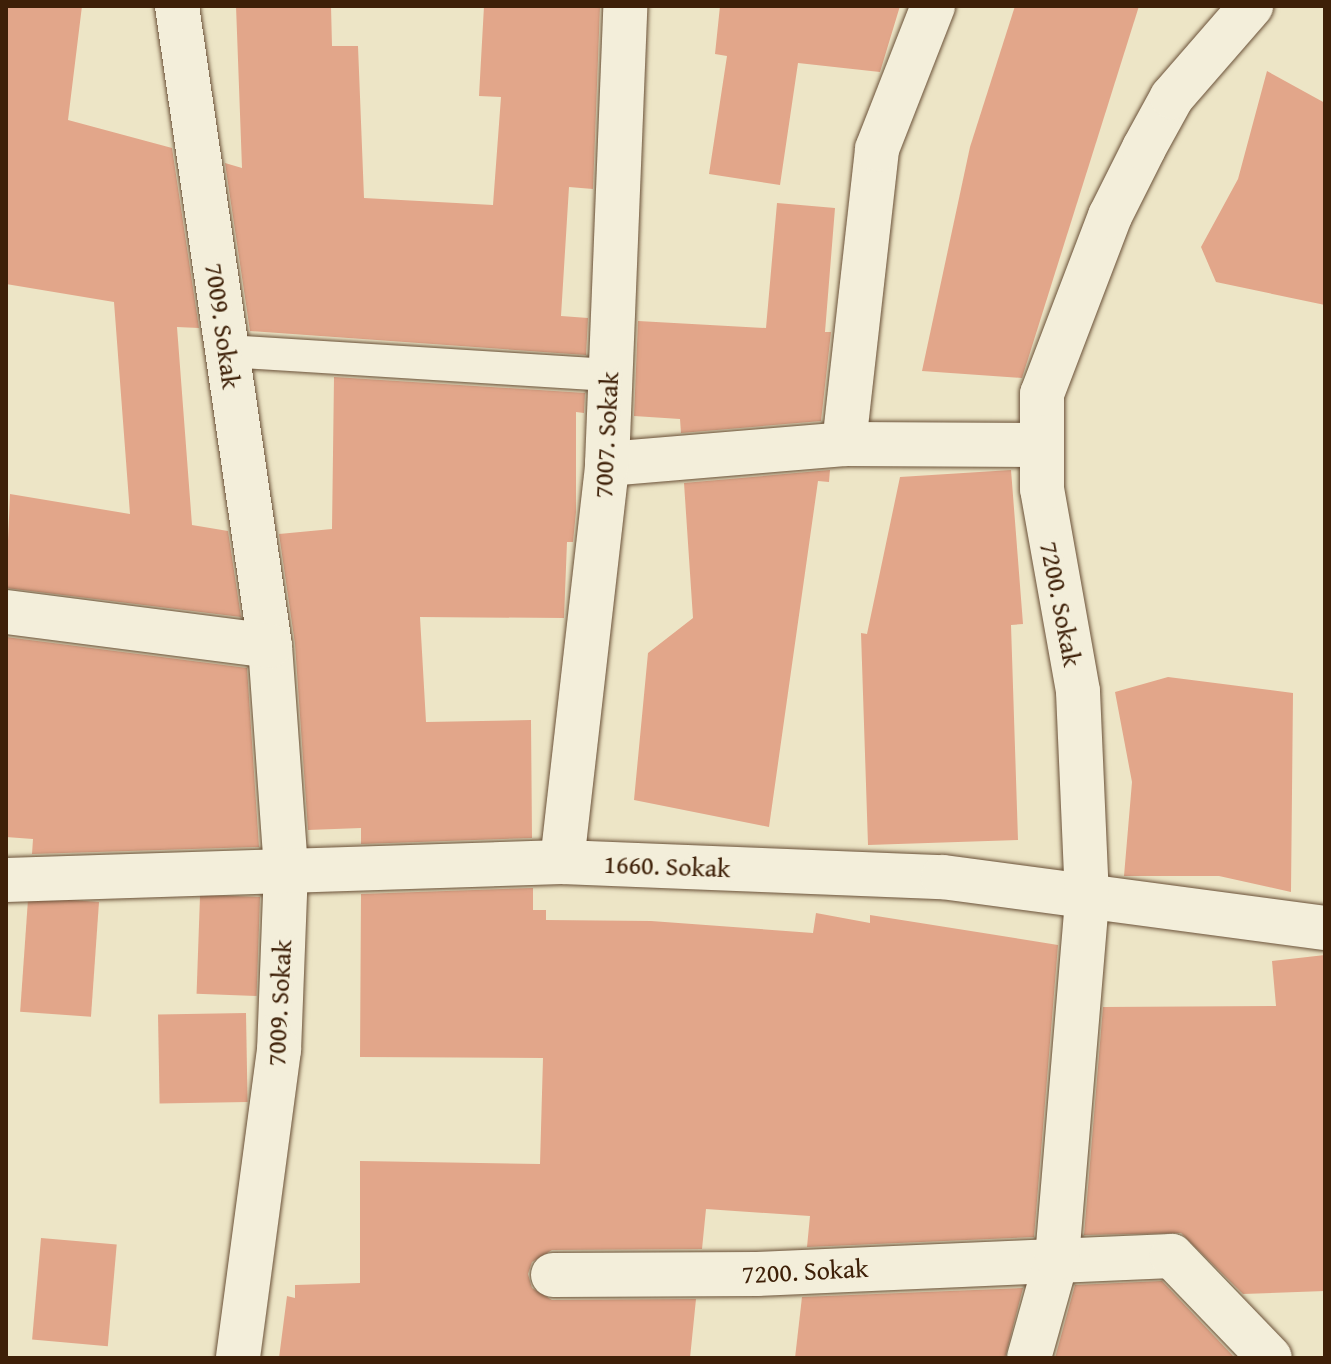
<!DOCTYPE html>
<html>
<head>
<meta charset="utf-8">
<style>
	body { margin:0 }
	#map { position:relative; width:1331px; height:1364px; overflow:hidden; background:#ede5c6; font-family:"Gentium Book Plus",serif }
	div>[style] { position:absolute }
	.building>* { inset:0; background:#e2a68a; transform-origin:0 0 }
	.roads { filter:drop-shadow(0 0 2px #6a5138) drop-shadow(0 0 2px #6a5138) }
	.lane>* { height:32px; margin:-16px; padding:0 16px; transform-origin:16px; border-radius:16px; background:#f3eeda }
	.street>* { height:44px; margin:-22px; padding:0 22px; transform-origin:22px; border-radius:22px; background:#f3eeda }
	span { translate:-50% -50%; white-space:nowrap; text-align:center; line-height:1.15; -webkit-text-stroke:7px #f3eeda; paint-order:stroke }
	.street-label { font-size:26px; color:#3e2008 }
	.frame { position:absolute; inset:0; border:8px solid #3e2008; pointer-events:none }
</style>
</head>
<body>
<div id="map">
	<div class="building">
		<div style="clip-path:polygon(6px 6px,82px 6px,68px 120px,172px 148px,199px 328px,177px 327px,192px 525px,228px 531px,241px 617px,6px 588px,10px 494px,130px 514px,114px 302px,6px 284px)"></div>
		<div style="clip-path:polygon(236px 6px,331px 6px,332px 46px,358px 46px,364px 198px,493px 205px,501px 97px,479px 96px,484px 6px,600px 6px,593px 189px,569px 187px,561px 316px,588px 318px,586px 355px,250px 331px,225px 163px,242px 168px)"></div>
		<div style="clip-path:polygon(720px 6px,900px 6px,880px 72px,798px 63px,780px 185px,709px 174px,727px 56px,715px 54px)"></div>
		<div style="clip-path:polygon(1015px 6px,1139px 6px,1022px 378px,922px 371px,970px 147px)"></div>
		<div style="clip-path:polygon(1267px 71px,1325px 103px,1325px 305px,1216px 282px,1201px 247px,1238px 179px)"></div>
		<div style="clip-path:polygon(777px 203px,835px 208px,825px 332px,831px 332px,821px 421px,681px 433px,680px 419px,634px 416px,638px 321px,766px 328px)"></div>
		<div style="clip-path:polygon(334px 377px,585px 393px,584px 413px,576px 412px,576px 512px,573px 542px,567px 542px,564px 618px,420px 617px,426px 722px,531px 720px,532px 838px,361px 844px,361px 828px,308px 830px,295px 644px,279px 534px,332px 529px)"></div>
		<div style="clip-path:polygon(830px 470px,829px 482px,818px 481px,769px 827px,634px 800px,648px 653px,693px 618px,684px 483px)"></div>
		<div style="clip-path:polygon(1011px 470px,1023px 624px,1011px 625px,1018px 840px,868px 845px,861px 633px,867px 634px,900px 477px)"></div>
		<div style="clip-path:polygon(6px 637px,247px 668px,259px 847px,32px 854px,33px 839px,6px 837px)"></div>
		<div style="clip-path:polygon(1168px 677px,1293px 693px,1291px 892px,1219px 876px,1124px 876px,1132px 782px,1115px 692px)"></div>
		<div style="clip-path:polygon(533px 888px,533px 910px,546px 910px,546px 920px,651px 921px,813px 933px,816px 913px,870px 923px,870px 915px,1058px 945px,1034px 1237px,807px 1247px,810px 1216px,706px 1209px,702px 1249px,552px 1250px,532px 1262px,528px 1274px,532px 1288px,552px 1300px,696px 1299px,690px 1358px,279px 1358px,287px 1296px,295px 1298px,295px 1285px,360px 1283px,360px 1161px,540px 1164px,543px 1058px,360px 1057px,361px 894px)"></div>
		<div style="left:260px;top:897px;width:99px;height:60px;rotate:92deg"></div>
		<div style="left:99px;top:902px;width:115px;height:71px;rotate:94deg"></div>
		<div style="clip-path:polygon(1325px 955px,1325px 1291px,1243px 1294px,1181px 1233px,1084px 1235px,1103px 1007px,1276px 1006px,1272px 961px)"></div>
		<div style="left:246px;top:1013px;width:89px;height:88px;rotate:89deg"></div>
		<div style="left:41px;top:1238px;width:76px;height:102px;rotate:5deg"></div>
		<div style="clip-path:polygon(1162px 1281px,1235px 1358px,1055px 1358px,1075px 1285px)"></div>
		<div style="clip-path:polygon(1023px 1288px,1005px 1358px,795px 1358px,802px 1297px)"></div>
	</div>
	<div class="roads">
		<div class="lane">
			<div style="left:227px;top:351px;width:383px;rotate:3.6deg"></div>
		</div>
		<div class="street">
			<div style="left:177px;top:6px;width:647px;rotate:81.73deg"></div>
			<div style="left:270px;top:646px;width:224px;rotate:85.9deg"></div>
			<div style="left:286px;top:869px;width:181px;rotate:92.2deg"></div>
			<div style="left:279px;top:1050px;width:311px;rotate:97.6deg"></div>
			<div style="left:844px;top:444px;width:297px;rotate:-83.6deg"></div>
			<div style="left:877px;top:149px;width:154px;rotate:-68.6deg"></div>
			<div style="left:607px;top:464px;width:238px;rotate:-4.8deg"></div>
			<div style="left:844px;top:444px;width:194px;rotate:0.3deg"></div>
			<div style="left:6px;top:612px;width:266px;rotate:7.3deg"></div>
			<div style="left:562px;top:862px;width:401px;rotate:-83.5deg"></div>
			<div style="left:607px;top:464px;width:458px;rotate:-87.7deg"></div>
			<div style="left:6px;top:880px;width:556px;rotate:-1.85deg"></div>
			<div style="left:562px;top:862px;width:381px;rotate:2.3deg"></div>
			<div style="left:943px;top:877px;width:385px;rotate:7.6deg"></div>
			<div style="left:553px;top:1275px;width:204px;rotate:-0.3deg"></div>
			<div style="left:757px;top:1274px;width:415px;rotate:-2.5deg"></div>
			<div style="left:1172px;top:1256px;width:141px;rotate:46.1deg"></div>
			<div style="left:1029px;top:1358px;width:104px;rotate:-74.4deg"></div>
			<div style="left:1057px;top:1258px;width:361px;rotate:-85.2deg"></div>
			<div style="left:1087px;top:898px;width:207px;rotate:-92.5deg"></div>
			<div style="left:1078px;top:691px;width:205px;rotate:-100.1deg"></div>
			<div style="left:1042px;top:489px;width:95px;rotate:-90deg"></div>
			<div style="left:1042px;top:394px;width:191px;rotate:-69.1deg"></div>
			<div style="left:1110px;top:216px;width:76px;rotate:-63.4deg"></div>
			<div style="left:1144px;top:148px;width:58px;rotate:-61.2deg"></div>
			<div style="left:1172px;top:97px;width:121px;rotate:-49deg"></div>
		</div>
	</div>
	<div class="street-label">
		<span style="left:223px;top:326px;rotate:82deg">7009. Sokak</span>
		<span style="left:606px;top:435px;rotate:-87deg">7007. Sokak</span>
		<span style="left:1061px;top:604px;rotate:79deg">7200. Sokak</span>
		<span style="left:667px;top:866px;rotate:2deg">1660. Sokak</span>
		<span style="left:279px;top:1003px;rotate:-87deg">7009. Sokak</span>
		<span style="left:805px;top:1271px;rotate:-3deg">7200. Sokak</span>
	</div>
	<div class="frame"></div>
</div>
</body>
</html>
